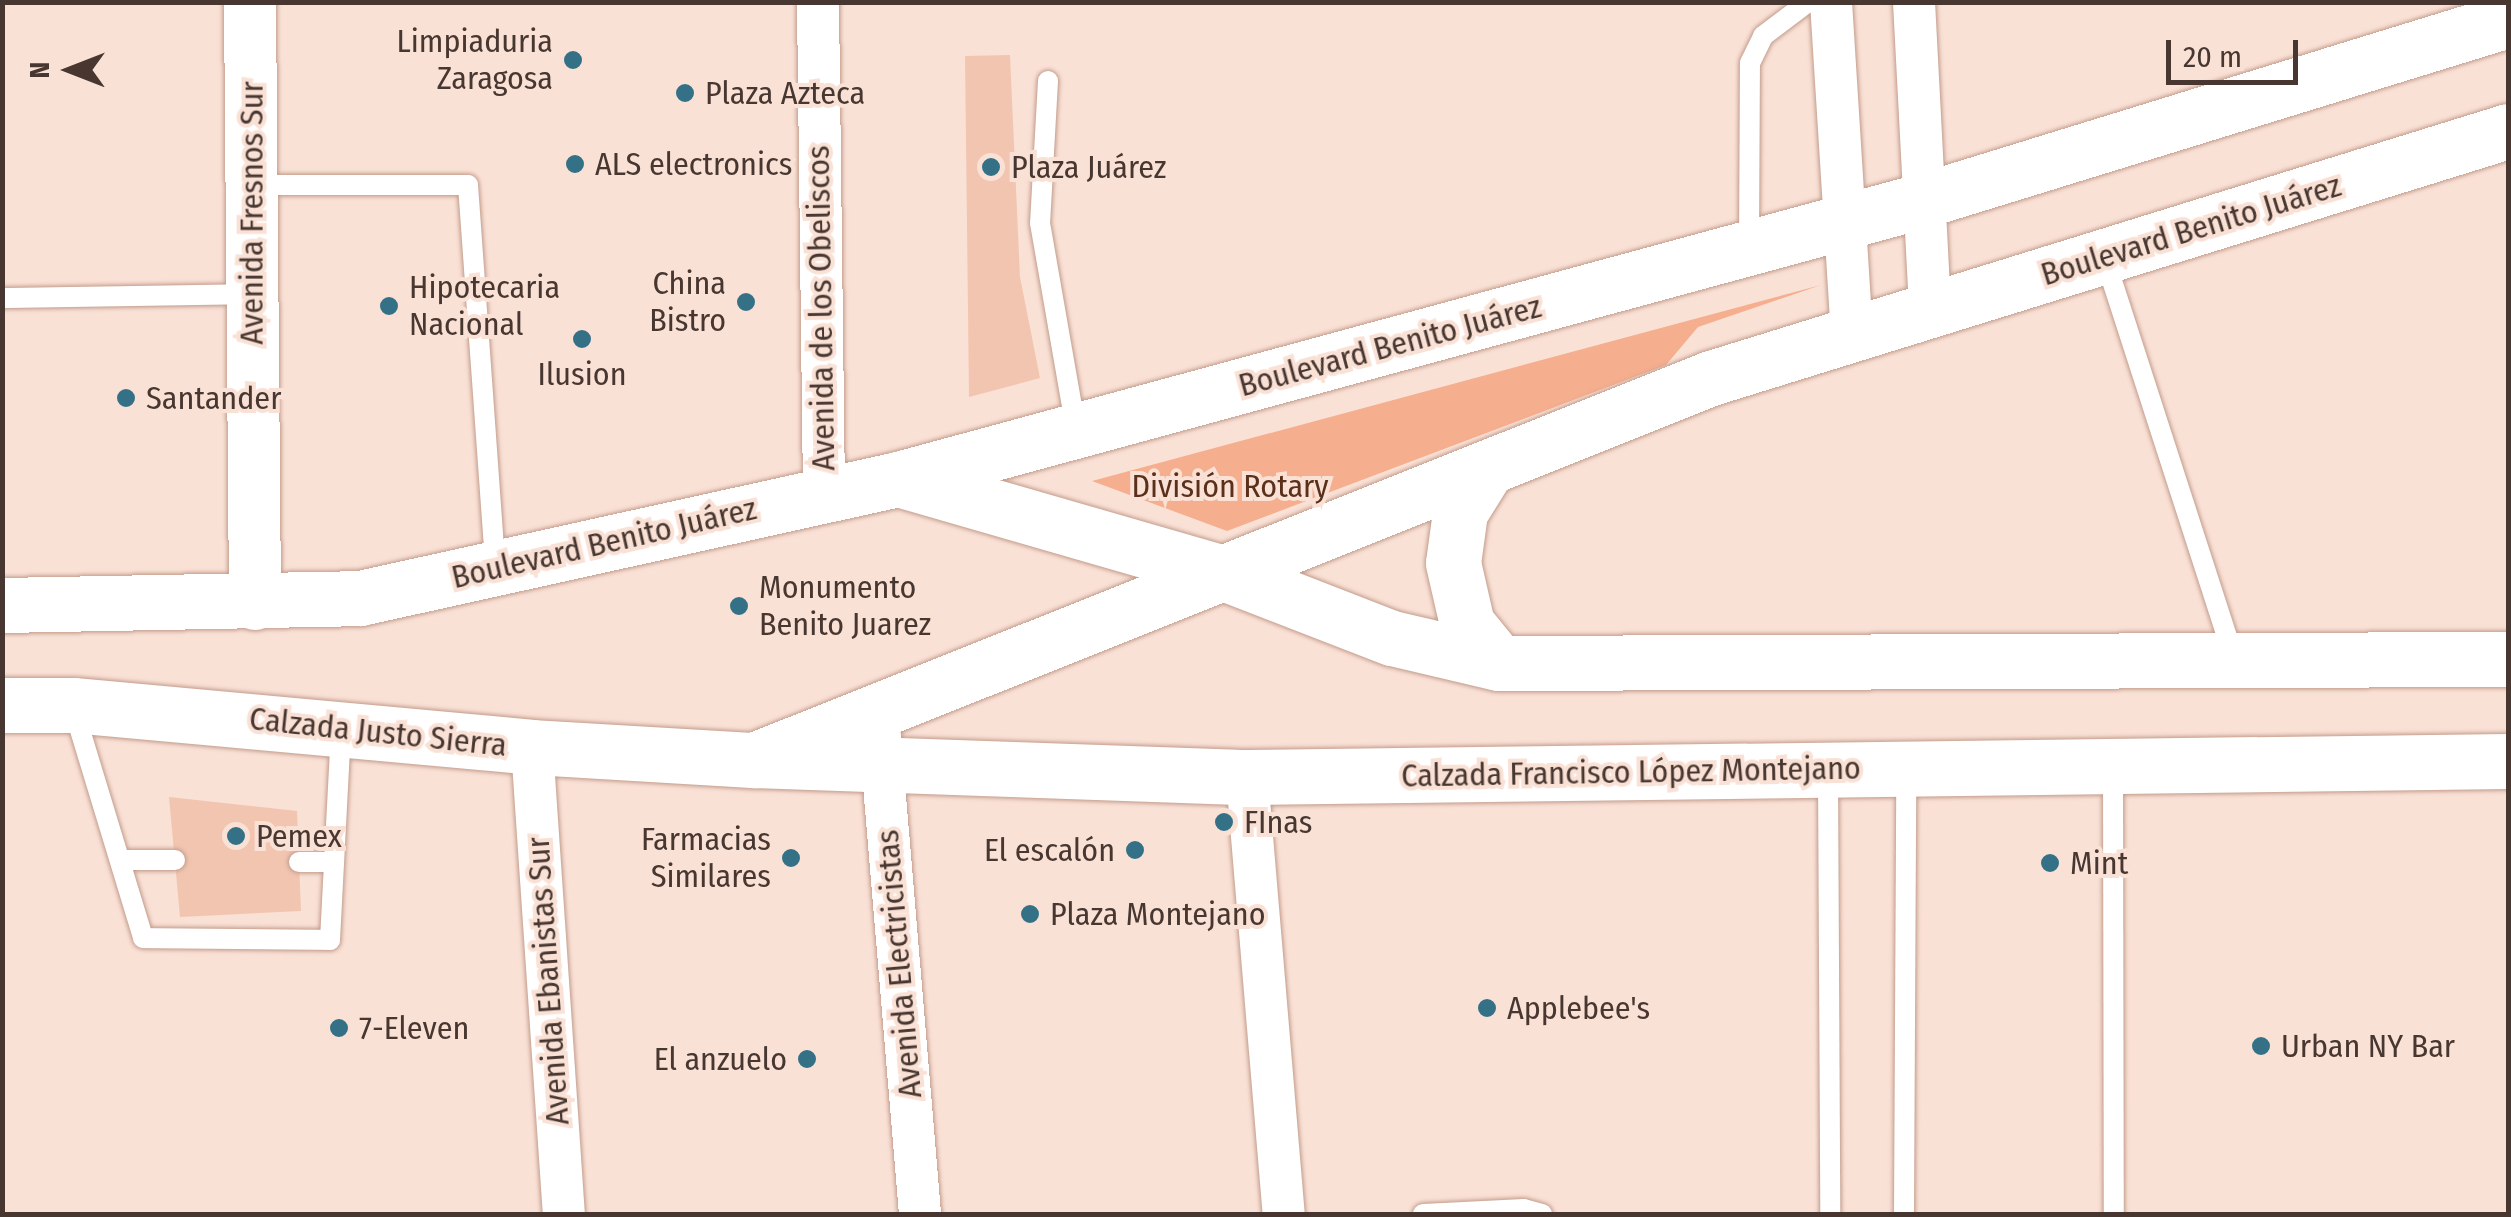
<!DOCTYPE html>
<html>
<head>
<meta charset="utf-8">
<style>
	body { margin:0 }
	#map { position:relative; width:2511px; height:1217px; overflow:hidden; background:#fae1d6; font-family:"Fira Sans Condensed",sans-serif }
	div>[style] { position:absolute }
	.green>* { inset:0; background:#f5ae8e }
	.building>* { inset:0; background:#f2c5b1 }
	.roads { filter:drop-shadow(0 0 2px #c29c8b) drop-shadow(0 0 2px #c29c8b) }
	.service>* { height:20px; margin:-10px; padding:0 10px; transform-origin:10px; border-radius:10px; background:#fff }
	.minor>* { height:42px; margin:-21px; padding:0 21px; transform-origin:21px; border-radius:21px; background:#fff }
	.tertiary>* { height:52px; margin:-26px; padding:0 26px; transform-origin:26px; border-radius:26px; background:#fff }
	.secondary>* { height:55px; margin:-27.5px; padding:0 27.5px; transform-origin:27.5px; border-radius:27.5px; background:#fff }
	.primary>* { height:55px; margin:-27.5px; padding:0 27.5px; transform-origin:27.5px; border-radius:27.5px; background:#fff }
	.dots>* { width:28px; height:28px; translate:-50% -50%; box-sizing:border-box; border:5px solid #fae1d6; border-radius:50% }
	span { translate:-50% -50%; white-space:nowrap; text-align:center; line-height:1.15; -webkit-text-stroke:8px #fae1d6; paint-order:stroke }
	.poi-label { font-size:32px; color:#473730 }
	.right { translate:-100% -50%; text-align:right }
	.left { translate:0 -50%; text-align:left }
	.street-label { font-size:32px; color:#473730 }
	.park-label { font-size:32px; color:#5b301b }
	.frame { position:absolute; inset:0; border:5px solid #473730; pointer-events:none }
	.north { position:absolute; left:20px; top:20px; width:100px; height:100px; -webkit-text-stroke:8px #fae1d6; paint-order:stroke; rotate:270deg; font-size:28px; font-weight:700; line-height:40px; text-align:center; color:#473730 }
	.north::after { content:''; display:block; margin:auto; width:35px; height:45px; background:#473730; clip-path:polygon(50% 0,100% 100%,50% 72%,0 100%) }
	.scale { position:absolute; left:2166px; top:40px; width:132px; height:45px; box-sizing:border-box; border:5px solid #473730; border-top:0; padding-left:12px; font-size:30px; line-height:35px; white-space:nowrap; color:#473730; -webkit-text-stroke:8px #fae1d6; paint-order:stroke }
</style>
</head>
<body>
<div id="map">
	<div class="green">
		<div style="clip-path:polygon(1821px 285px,1698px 327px,1666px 365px,1227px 531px,1092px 481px)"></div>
	</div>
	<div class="building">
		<div style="clip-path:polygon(1010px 55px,1020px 277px,1040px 378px,969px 397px,965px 56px)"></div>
		<div style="clip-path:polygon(169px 797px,297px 811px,301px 911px,180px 917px)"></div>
	</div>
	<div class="roads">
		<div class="service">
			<div style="left:1048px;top:81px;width:142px;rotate:93.2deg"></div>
			<div style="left:1040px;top:223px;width:209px;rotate:80.1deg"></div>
			<div style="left:252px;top:185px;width:216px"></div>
			<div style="left:468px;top:185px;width:381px;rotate:85.9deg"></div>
			<div style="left:1749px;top:246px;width:183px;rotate:-89.7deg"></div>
			<div style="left:1750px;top:63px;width:30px;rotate:-64deg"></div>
			<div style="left:1763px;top:36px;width:56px;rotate:-37.1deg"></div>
			<div style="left:2105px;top:259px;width:420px;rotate:72.1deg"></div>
			<div style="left:2px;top:298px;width:248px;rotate:-0.9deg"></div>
			<div style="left:73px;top:707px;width:241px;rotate:73.1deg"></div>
			<div style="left:143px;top:938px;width:187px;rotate:0.6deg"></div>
			<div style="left:330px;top:940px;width:207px;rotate:-87deg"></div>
			<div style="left:2113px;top:768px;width:446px;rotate:89.9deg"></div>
			<div style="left:1828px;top:772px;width:442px;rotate:89.7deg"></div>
			<div style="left:120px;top:860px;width:55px"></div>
			<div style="left:299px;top:862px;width:35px"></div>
			<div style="left:1423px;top:1214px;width:101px;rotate:-2.8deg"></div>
			<div style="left:1524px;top:1209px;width:19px;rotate:16deg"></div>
			<div style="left:1904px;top:1214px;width:443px;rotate:-89.7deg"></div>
		</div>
		<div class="minor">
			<div style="left:818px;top:2px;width:491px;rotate:89.3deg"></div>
			<div style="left:1831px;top:2px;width:334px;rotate:86.4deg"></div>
			<div style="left:1914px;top:2px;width:309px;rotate:87deg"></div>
			<div style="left:880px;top:737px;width:479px;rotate:85.2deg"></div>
			<div style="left:532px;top:747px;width:468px;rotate:86.1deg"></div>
			<div style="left:1247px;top:777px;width:439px;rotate:85.2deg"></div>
		</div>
		<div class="tertiary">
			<div style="left:250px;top:2px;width:602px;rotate:89.52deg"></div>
		</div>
		<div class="secondary">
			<div style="left:898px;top:479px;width:339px;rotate:16.1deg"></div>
			<div style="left:1224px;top:573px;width:180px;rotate:21.2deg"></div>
			<div style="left:1392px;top:638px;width:110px;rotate:13.2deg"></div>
			<div style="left:1499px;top:663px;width:1009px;rotate:-0.23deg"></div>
			<div style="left:754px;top:760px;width:493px;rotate:2deg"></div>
			<div style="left:1247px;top:777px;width:1261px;rotate:-0.73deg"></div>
		</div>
		<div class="primary">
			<div style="left:1488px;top:467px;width:53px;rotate:121.9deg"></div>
			<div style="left:1460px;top:512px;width:51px;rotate:97.8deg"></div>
			<div style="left:1453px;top:563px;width:63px;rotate:77.1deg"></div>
			<div style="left:1467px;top:624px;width:50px;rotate:50.6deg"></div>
			<div style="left:2px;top:605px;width:358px;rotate:-1.1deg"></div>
			<div style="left:360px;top:598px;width:551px;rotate:-12.47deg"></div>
			<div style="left:898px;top:479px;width:1063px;rotate:-15.21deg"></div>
			<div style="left:1924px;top:200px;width:611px;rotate:-17.13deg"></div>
			<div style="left:2px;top:705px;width:71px"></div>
			<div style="left:73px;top:705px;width:461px;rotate:5.2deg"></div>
			<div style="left:532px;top:747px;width:222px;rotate:3.4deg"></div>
			<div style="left:754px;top:760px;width:1030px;rotate:-21.76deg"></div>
			<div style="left:1711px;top:378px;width:834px;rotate:-17.22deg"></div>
		</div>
	</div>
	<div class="dots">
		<div style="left:573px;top:60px;background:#347187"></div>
		<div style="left:685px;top:93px;background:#347187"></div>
		<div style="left:575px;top:164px;background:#347187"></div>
		<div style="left:991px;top:167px;background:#347187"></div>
		<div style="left:746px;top:302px;background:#347187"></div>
		<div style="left:389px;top:306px;background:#347187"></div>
		<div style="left:582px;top:339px;background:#347187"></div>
		<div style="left:126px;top:398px;background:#347187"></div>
		<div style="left:739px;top:606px;background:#347187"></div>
		<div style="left:1224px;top:822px;background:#347187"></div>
		<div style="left:236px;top:836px;background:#347187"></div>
		<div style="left:1135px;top:850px;background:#347187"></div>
		<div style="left:791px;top:858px;background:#347187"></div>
		<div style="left:2050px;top:863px;background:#347187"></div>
		<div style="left:1030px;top:914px;background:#347187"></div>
		<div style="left:1487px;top:1008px;background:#347187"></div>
		<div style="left:339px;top:1028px;background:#347187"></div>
		<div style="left:2261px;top:1046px;background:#347187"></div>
		<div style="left:807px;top:1059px;background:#347187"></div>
	</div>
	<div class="poi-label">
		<span class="right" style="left:553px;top:60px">Limpiaduria<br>Zaragosa</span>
		<span class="left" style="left:705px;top:93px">Plaza Azteca</span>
		<span class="left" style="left:595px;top:164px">ALS electronics</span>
		<span class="left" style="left:1011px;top:167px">Plaza Juárez</span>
		<span class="right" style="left:726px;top:302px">China<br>Bistro</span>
		<span class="left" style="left:409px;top:306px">Hipotecaria<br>Nacional</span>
		<span style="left:582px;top:374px">Ilusion</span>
		<span class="left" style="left:146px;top:398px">Santander</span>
		<span class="left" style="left:759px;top:606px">Monumento<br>Benito Juarez</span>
		<span class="left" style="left:1244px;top:822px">FInas</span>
		<span class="left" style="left:256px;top:836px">Pemex</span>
		<span class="right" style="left:771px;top:858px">Farmacias<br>Similares</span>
		<span class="right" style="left:1115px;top:850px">El escalón</span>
		<span class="left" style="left:2070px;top:863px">Mint</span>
		<span class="left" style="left:1050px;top:914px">Plaza Montejano</span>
		<span class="left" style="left:1507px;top:1008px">Applebee's</span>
		<span class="left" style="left:359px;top:1028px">7-Eleven</span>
		<span class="left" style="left:2281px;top:1046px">Urban NY Bar</span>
		<span class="right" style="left:787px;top:1059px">El anzuelo</span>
	</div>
	<div class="street-label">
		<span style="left:252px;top:213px;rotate:-90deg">Avenida Fresnos Sur</span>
		<span style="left:2191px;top:230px;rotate:-17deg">Boulevard Benito Juárez</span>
		<span style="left:821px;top:308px;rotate:-91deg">Avenida de los Obeliscos</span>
		<span style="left:1390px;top:346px;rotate:-15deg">Boulevard Benito Juárez</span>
		<span style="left:604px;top:543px;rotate:-13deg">Boulevard Benito Juárez</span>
		<span style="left:378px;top:732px;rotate:6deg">Calzada Justo Sierra</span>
		<span style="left:1631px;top:772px;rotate:-1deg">Calzada Francisco López Montejano</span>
		<span style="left:899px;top:964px;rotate:-95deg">Avenida Electricistas</span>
		<span style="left:548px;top:981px;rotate:-94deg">Avenida Ebanistas Sur</span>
	</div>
	<div class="park-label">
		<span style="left:1230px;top:486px">División Rotary</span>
	</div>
	<div class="frame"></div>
	<div class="north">N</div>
	<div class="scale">20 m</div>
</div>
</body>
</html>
